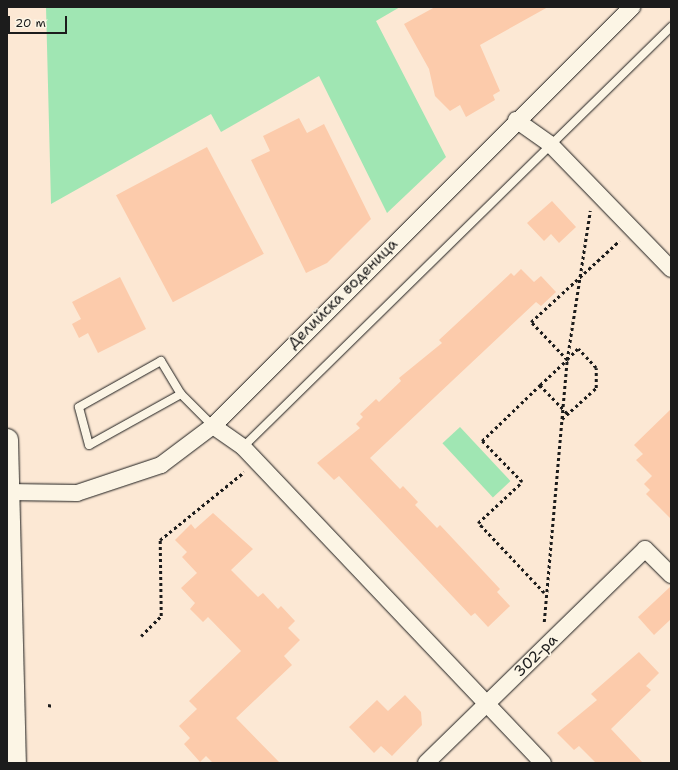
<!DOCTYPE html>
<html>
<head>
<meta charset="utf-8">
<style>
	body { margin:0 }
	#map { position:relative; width:678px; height:770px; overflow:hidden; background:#fce8d4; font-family:"Shantell Sans",sans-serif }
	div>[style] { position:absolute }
	.green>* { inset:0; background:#a0e6b3; transform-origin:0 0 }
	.building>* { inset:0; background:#fccbab; transform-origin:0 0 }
	.path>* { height:2.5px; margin-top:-1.25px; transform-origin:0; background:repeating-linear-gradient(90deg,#1c1c1c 0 3px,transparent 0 6px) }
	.roads { filter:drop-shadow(0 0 1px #1c1c1c) drop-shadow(0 0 1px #1c1c1c) }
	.service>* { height:8px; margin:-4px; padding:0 4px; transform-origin:4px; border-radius:4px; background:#fcf5e5 }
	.minor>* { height:16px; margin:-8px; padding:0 8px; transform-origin:8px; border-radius:8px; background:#fcf5e5 }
	.secondary>* { height:22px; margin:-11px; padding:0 11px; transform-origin:11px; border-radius:11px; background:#fcf5e5 }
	span { translate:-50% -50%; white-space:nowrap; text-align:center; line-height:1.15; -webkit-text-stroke:3px #fcf5e5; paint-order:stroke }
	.street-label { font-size:15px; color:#1c1c1c }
	.frame { position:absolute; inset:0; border:8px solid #1c1c1c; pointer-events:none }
	.scale { position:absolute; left:8px; top:16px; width:59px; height:18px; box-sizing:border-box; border:2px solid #1c1c1c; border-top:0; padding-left:5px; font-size:12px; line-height:14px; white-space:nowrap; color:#1c1c1c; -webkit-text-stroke:3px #fcf5e5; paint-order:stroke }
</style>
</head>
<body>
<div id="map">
	<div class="green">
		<div style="clip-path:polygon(46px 7px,400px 7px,376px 21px,446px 157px,387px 213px,319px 76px,221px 132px,211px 114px,51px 204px)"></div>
		<div style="left:460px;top:427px;width:74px;height:24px;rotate:47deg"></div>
	</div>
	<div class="building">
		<div style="clip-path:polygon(435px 7px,548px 7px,480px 45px,500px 91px,493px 95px,495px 100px,466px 117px,460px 105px,450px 111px,435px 96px,429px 69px,404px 24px)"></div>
		<div style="clip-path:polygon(299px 118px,307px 133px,324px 124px,371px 219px,327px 263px,306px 273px,251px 160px,270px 151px,263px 136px)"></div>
		<div style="left:207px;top:147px;width:121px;height:103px;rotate:62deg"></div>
		<div style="clip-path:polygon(552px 201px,576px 227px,559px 243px,551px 234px,544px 241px,527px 223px)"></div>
		<div style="clip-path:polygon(521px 269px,534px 282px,541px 276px,556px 292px,541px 306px,536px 302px,370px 458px,400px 489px,403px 486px,418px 502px,415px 505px,437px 528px,440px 525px,500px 589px,497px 592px,510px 606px,488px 627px,475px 613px,471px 616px,339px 476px,334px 480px,317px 463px,360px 428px,356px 424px,363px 417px,360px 414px,376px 399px,379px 402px,401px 381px,399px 378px,442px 343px,439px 340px,511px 273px,514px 276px)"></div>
		<div style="clip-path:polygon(120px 277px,146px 329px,98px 353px,88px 333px,79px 338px,72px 324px,81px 319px,72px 302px)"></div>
		<div style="clip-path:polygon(671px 409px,671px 519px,646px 494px,650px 490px,644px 484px,652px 476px,636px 460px,643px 454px,634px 445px)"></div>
		<div style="clip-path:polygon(213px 513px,253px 549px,231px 570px,258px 597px,263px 593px,278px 609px,281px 606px,295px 621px,288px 628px,300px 640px,284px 656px,292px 665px,236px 718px,280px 763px,213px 763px,206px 756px,200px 762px,184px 744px,190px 738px,179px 726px,197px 709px,189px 701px,241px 651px,208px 617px,203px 622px,190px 609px,195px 603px,181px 588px,197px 573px,182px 557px,187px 552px,175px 540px,191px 524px,195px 529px)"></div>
		<div style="clip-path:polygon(671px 586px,671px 619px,654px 635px,638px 617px)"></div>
		<div style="clip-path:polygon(639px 652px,659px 673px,646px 686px,651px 690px,611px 729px,643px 763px,596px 763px,579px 746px,574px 750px,557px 733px,597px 700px,591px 694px)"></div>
		<div style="clip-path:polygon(405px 695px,421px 712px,422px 725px,392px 756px,381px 746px,374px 753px,349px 727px,377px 700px,388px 711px)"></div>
	</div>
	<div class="path">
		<div style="left:540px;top:385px;width:37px;rotate:-43deg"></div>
		<div style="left:562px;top:419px;width:46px;rotate:-42.4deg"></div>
		<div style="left:596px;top:388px;width:20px;rotate:-90deg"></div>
		<div style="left:596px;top:368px;width:26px;rotate:-133deg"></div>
		<div style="left:578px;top:349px;width:16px;rotate:135deg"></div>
		<div style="left:567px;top:360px;width:52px;rotate:-133.5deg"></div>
		<div style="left:531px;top:322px;width:120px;rotate:-42.6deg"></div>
		<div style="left:544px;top:593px;width:96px;rotate:-133.3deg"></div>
		<div style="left:478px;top:523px;width:60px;rotate:-43deg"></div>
		<div style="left:522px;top:482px;width:57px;rotate:-134.3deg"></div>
		<div style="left:482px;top:441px;width:81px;rotate:-44deg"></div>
		<div style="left:540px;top:385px;width:40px;rotate:46deg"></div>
		<div style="left:544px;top:622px;width:263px;rotate:-85deg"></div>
		<div style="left:567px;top:360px;width:151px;rotate:-81.2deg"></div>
		<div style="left:141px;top:636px;width:28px;rotate:-45deg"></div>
		<div style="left:161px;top:616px;width:76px;rotate:-90.8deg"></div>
		<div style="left:160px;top:540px;width:108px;rotate:-39deg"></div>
		<div style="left:48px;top:705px;width:5px;rotate:11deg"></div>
	</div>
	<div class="roads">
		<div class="service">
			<div style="left:181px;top:394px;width:105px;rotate:151deg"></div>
			<div style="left:89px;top:445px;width:39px;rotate:-105deg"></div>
			<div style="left:79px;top:407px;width:94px;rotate:-29.3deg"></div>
			<div style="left:161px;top:361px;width:39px;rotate:59deg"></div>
			<div style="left:181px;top:394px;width:45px;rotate:45deg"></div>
			<div style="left:243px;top:447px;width:600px;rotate:-44.46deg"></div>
		</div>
		<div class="minor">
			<div style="left:516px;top:120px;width:42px;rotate:35.2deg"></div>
			<div style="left:550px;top:144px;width:174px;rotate:45.9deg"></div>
			<div style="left:213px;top:426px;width:37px;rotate:35deg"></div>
			<div style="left:243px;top:447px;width:436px;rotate:46.5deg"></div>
			<div style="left:8px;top:492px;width:69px;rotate:0.8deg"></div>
			<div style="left:77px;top:493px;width:89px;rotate:-18.4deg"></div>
			<div style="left:161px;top:465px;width:65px;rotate:-36.9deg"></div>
			<div style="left:213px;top:426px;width:593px;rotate:-45deg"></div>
			<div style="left:426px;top:763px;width:306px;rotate:-44.3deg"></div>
			<div style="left:645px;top:549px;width:37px;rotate:45deg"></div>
		</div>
		<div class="secondary">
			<div style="left:7px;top:440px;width:323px;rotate:88.6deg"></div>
		</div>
	</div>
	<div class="street-label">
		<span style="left:343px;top:294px;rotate:-45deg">Делийска воденица</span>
		<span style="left:536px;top:656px;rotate:-44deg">302-ра</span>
	</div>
	<div class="frame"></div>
	<div class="scale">20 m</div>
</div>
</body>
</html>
